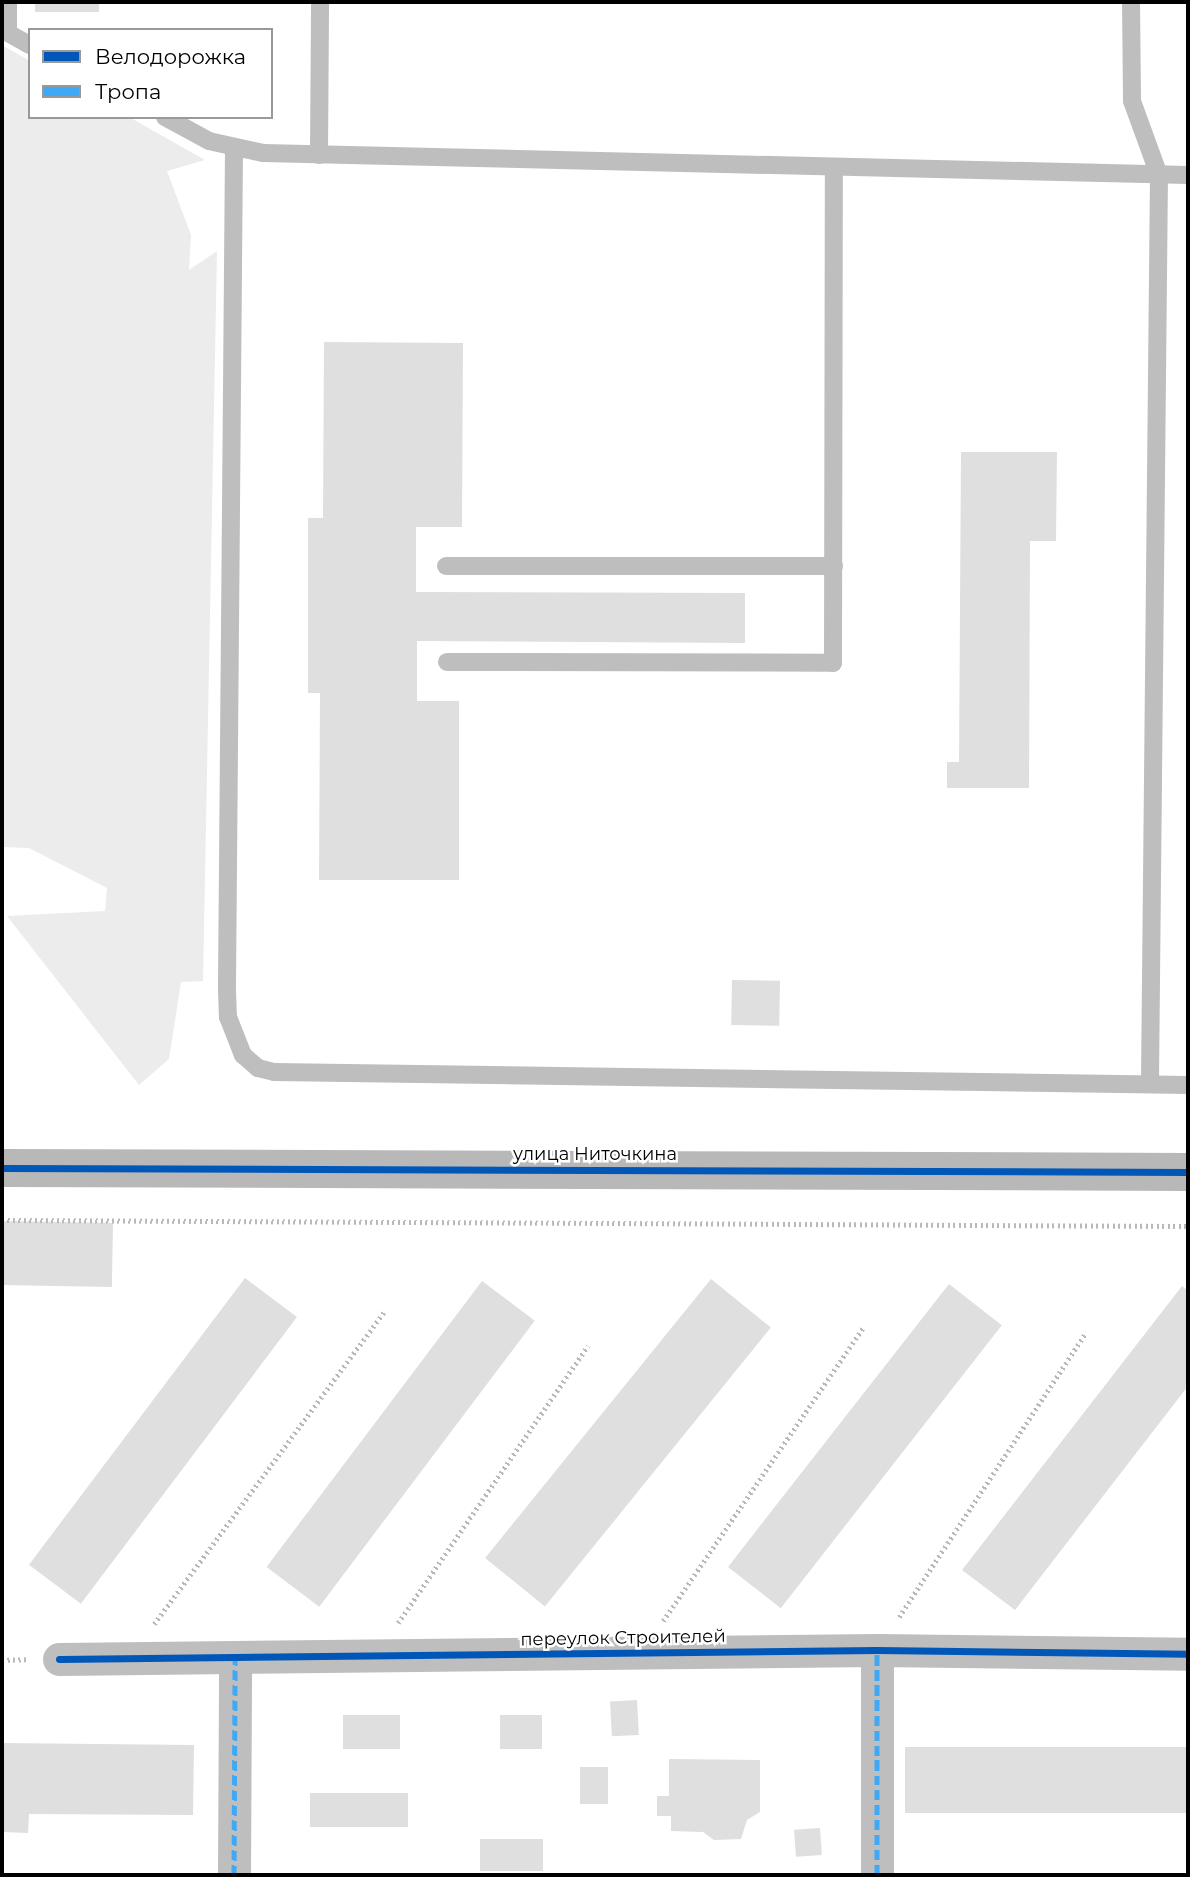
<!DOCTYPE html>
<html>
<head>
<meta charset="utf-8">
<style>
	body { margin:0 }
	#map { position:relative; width:1190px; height:1877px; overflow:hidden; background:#fff; font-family:Montserrat,sans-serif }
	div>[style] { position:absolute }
	.green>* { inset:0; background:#ececec }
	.building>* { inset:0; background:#dfdfdf; transform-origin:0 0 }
	.path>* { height:4.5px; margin-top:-2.25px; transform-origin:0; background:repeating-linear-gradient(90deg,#b9b9b9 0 2px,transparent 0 5.5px) }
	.lane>* { height:18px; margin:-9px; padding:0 9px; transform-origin:9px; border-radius:9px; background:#bebebe }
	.street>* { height:33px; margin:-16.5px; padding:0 16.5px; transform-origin:16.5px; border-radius:16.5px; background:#bebebe }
	.secondary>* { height:38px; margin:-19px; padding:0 19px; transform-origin:19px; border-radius:19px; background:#b8b8b8 }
	.quiet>* { height:5px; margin-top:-2.5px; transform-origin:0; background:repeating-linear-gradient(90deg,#3fa9f5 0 10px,transparent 0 15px) }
	.cycleway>* { height:7px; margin:-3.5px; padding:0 3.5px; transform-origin:3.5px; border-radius:3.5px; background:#0057b8 }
	span { translate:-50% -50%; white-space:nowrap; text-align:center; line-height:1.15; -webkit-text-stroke:5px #fff; paint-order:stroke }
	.street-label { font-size:18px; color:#000 }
	.frame { position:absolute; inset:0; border:4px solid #000; pointer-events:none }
	.legend { position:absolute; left:28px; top:28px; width:245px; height:91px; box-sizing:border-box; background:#fff; border:2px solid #999; margin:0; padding:9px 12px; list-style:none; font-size:21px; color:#000 }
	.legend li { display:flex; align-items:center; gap:14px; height:35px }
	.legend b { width:35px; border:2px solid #999 }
</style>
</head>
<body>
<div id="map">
	<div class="green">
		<div style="clip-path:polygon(2px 45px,30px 61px,30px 117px,129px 117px,205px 160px,167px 171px,191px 235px,189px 270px,217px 251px,203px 981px,181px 982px,169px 1059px,139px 1085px,7px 916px,105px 911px,107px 888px,29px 848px,2px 847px)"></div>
	</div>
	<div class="building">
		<div style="left:35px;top:2px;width:64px;height:10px"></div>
		<div style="clip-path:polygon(324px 342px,463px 343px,462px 527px,416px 527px,416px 592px,745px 593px,745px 643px,417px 641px,417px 701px,459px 701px,459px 880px,319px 880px,320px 693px,308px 693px,308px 518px,323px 518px)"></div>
		<div style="clip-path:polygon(961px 452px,1057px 452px,1056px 541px,1030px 541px,1029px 788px,947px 788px,947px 762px,959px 762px)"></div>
		<div style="left:732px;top:980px;width:48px;height:45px;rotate:1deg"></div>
		<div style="left:2px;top:1221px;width:111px;height:64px;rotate:1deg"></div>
		<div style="left:245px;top:1278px;width:65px;height:359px;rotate:37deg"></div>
		<div style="left:711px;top:1279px;width:77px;height:359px;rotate:39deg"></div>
		<div style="left:482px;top:1281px;width:66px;height:358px;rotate:37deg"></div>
		<div style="left:949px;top:1284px;width:67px;height:359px;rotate:38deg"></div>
		<div style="clip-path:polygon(1182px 1286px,1188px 1291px,1188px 1386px,1015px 1610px,962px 1570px)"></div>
		<div style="left:637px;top:1700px;width:35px;height:27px;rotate:87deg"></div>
		<div style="left:343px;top:1715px;width:57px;height:34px"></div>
		<div style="left:500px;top:1715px;width:42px;height:34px"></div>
		<div style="clip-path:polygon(2px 1743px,194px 1745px,193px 1815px,29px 1814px,28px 1833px,2px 1832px)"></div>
		<div style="left:905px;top:1747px;width:283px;height:66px"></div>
		<div style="clip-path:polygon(669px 1759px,760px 1760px,760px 1812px,747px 1820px,741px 1839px,714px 1840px,703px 1832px,671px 1831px,671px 1816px,657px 1816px,657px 1796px,669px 1796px)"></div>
		<div style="left:580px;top:1767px;width:28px;height:37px"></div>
		<div style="left:310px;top:1793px;width:98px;height:34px"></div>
		<div style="left:820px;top:1828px;width:27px;height:26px;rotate:86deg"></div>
		<div style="left:480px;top:1839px;width:63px;height:32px"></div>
	</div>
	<div class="path">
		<div style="left:2px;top:1220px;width:1186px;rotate:0.29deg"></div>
		<div style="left:899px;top:1617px;width:341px;rotate:-56.7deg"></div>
		<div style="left:663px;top:1621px;width:355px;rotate:-55.7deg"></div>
		<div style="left:398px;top:1623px;width:336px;rotate:-55.6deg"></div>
		<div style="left:154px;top:1624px;width:389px;rotate:-53.6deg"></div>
		<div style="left:2px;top:1660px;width:24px;rotate:-2deg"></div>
	</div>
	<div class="lane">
		<div style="left:8px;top:2px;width:31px;rotate:90deg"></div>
		<div style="left:8px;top:33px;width:25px;rotate:29deg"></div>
		<div style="left:1131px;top:2px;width:99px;rotate:89.4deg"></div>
		<div style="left:1132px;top:101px;width:79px;rotate:70deg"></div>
		<div style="left:1159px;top:175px;width:909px;rotate:90.57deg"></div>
		<div style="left:165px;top:117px;width:50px;rotate:28.6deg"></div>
		<div style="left:209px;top:141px;width:55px;rotate:12.5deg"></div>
		<div style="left:263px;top:153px;width:925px;rotate:1.36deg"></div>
		<div style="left:234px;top:149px;width:841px;rotate:90.48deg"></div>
		<div style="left:227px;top:990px;width:27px;rotate:88deg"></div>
		<div style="left:228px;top:1017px;width:41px;rotate:68.5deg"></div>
		<div style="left:243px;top:1055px;width:20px;rotate:41deg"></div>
		<div style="left:258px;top:1068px;width:16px;rotate:14deg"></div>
		<div style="left:274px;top:1072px;width:914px;rotate:0.81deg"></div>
		<div style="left:319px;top:155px;width:153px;rotate:-89.6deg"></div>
		<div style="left:446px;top:566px;width:388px"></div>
		<div style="left:447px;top:662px;width:386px;rotate:0.1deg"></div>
		<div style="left:833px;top:663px;width:496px;rotate:-89.9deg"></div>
	</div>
	<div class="street">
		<div style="left:59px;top:1659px;width:818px;rotate:-0.63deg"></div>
		<div style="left:877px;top:1650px;width:311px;rotate:0.7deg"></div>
		<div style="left:234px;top:1875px;width:216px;rotate:-89.7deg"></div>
		<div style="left:877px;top:1875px;width:225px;rotate:-90deg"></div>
	</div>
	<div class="secondary">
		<div style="left:2px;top:1168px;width:1186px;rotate:0.19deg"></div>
	</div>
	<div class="quiet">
		<div style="left:234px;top:1875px;width:216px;rotate:-89.7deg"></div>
		<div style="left:877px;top:1875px;width:225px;rotate:-90deg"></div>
	</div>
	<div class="cycleway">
		<div style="left:2px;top:1168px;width:1186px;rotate:0.19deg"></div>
		<div style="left:59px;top:1659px;width:818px;rotate:-0.63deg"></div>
		<div style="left:877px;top:1650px;width:311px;rotate:0.7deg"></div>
	</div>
	<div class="street-label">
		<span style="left:595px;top:1154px">улица Ниточкина</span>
		<span style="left:623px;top:1638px;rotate:-1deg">переулок Строителей</span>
	</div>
	<div class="frame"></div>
	<ul class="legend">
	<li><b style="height:9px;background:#0057b8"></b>Велодорожка</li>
	<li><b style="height:9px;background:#3fa9f5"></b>Тропа</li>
	</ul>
</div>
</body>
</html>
